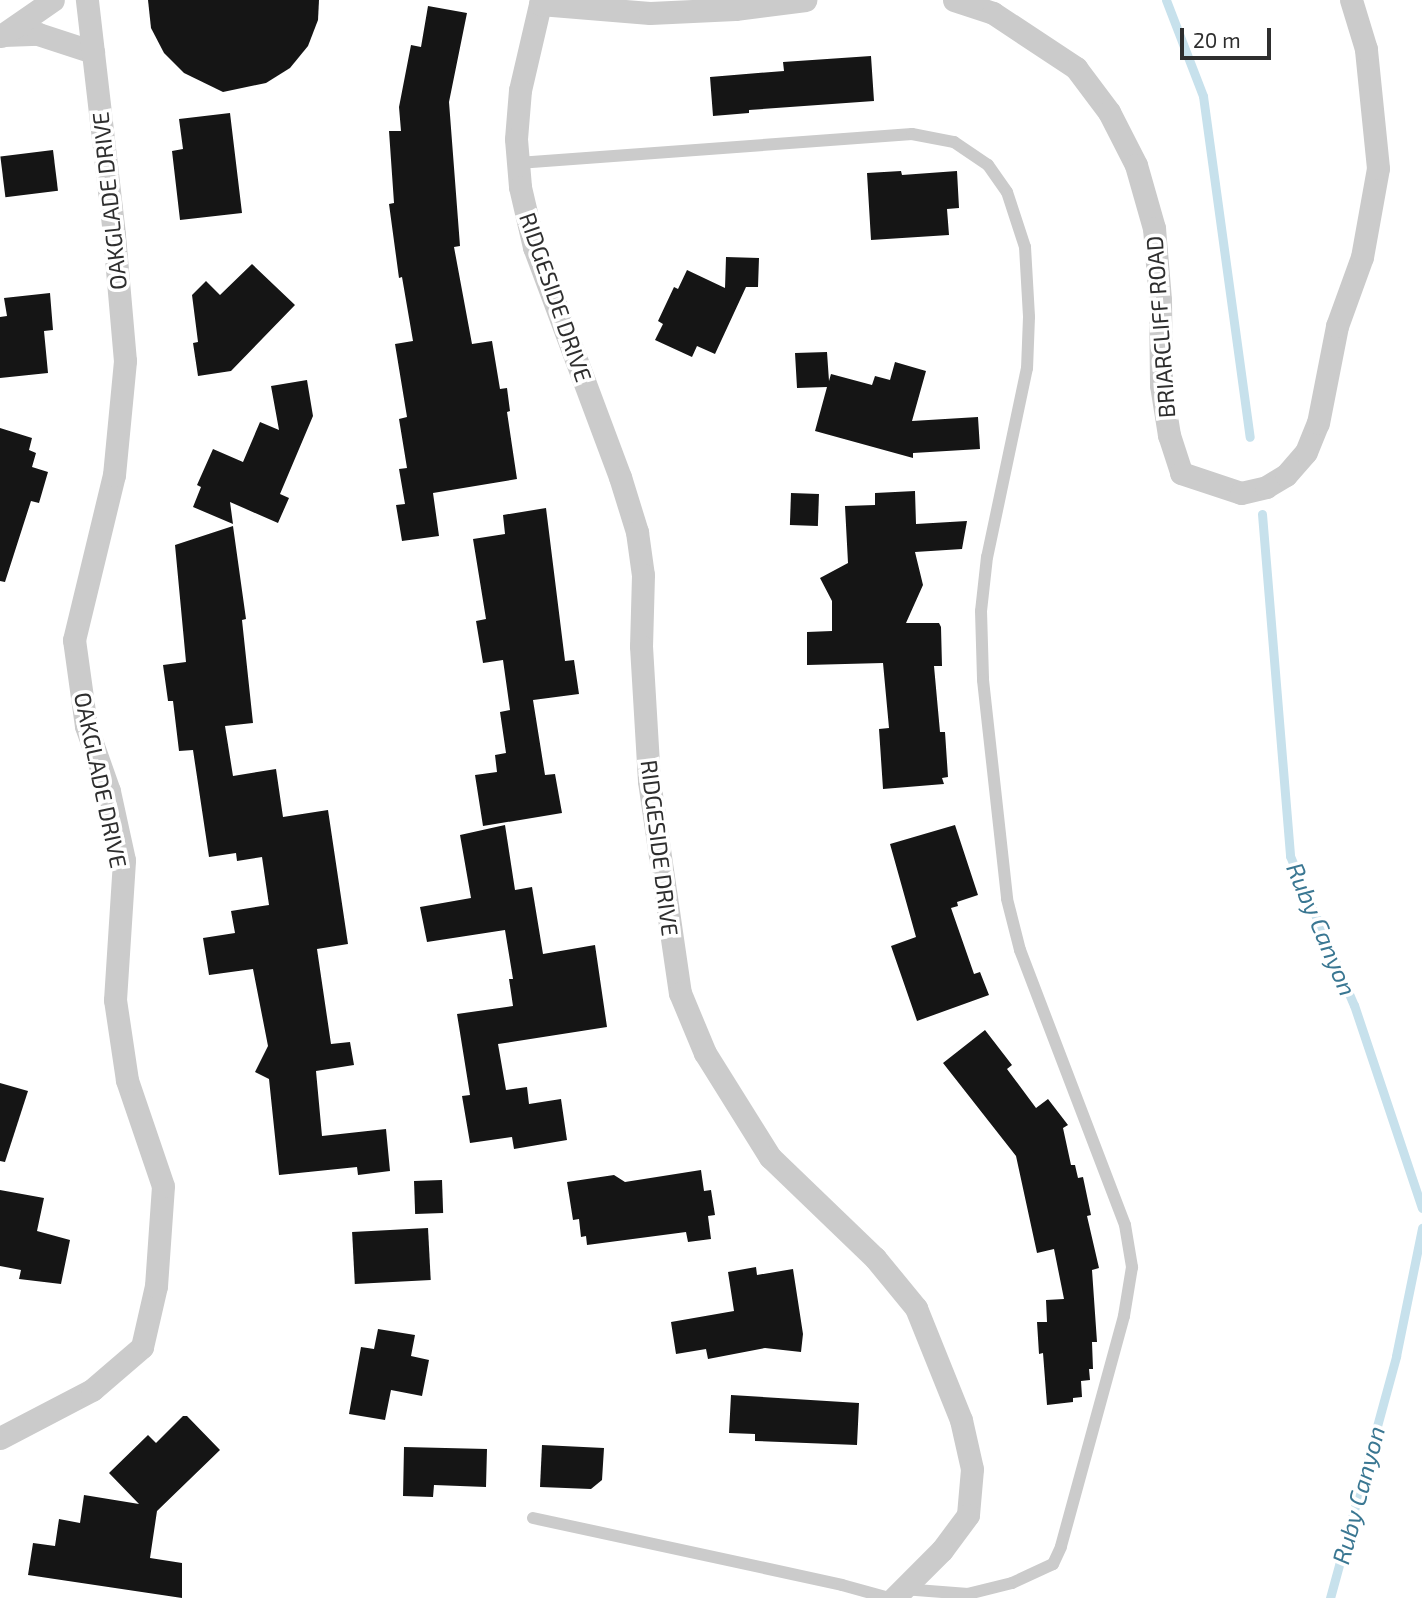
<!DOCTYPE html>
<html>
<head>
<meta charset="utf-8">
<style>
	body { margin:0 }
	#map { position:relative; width:1422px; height:1598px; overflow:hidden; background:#fff; font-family:"Exo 2",sans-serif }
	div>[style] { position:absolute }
	.stream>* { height:9px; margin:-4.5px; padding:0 4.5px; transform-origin:4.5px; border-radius:4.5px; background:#c7e1ec }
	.building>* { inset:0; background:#151515; transform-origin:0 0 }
	.lane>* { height:12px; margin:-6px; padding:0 6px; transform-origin:6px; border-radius:6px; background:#cbcbcb }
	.street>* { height:23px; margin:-11.5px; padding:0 11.5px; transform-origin:11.5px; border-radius:11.5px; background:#cbcbcb }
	span { translate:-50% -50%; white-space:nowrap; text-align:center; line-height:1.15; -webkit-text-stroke:7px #fff; paint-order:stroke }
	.street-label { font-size:23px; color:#2e2e2e }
	.water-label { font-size:24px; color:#3a7792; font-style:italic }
	.scale { position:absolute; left:1180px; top:28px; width:91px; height:32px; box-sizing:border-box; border:4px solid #2e2e2e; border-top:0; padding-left:9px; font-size:21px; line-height:24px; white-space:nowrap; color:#2e2e2e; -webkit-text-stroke:5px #fff; paint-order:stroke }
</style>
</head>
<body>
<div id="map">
	<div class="stream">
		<div style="left:1166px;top:0;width:103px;rotate:68.9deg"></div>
		<div style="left:1203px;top:96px;width:344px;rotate:82.2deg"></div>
		<div style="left:1262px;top:514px;width:343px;rotate:85.3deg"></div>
		<div style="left:1290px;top:856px;width:162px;rotate:66.8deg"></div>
		<div style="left:1354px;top:1005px;width:214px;rotate:71.5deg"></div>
		<div style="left:1330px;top:1598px;width:251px;rotate:-74.7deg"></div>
		<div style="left:1396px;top:1356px;width:131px;rotate:-78.5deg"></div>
	</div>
	<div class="building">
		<div style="clip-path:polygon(148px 0,319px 0,318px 20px,308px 46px,290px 68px,266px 83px,223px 92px,184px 73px,164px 53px,151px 28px)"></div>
		<div style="clip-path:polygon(428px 6px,467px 13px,449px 102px,460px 246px,454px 247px,472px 344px,492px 341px,500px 389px,507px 388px,510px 411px,507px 412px,517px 479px,433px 493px,439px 536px,402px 541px,396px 505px,405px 504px,399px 469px,407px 468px,399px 419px,407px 417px,395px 344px,413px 341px,402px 277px,399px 278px,389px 204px,394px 203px,389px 131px,401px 131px,399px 107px,411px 45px,421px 47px)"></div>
		<div style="clip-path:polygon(871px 56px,874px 101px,749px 110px,749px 113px,713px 116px,710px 77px,784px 71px,783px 62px)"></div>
		<div style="clip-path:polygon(230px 113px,242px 213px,180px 220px,172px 151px,183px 149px,179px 119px)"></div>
		<div style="left:53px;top:150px;width:41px;height:53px;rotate:83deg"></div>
		<div style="clip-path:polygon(901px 171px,902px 175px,957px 171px,959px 208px,947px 209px,949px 235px,871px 240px,867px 173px)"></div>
		<div style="clip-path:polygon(726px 257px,759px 258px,758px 287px,746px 287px,715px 354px,697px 346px,692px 357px,655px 340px,663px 324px,658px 321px,674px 287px,678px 289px,687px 270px,725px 288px)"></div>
		<div style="clip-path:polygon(252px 264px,295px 305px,231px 371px,198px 376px,193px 343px,198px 342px,192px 295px,206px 281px,220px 295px)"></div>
		<div style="clip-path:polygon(50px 293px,53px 330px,44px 331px,48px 373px,0 378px,0 317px,7px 316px,4px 298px)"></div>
		<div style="clip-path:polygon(827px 352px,829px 381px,831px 374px,872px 385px,875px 376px,890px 380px,895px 362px,926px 371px,912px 421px,978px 417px,980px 449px,913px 453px,913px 458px,815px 431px,827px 387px,797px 388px,795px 353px)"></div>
		<div style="clip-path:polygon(307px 380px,313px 416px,280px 494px,289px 498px,278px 523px,230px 502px,233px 524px,193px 507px,201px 487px,197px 485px,213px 449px,243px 462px,260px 422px,279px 430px,271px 386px)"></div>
		<div style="clip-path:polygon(0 428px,32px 438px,29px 450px,36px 453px,32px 467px,48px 472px,39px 503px,31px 501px,5px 582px,0 581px)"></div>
		<div style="clip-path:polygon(915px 491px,916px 524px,967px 521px,962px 549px,915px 552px,923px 585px,906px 623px,939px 623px,941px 627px,942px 666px,934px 666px,940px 732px,945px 732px,948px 777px,942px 778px,944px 784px,883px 789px,879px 729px,889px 728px,883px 663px,807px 665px,807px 632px,832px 631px,832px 601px,820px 578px,848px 563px,845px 506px,875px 505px,875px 493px)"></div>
		<div style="left:791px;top:493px;width:28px;height:32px;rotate:2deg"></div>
		<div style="clip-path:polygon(546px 508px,565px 661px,574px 660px,579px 694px,533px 700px,545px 775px,555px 774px,562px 813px,483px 826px,475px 775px,497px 772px,495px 755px,506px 753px,500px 712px,510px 710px,503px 660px,483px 663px,476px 621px,486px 619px,473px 539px,505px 534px,503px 515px)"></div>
		<div style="clip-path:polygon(233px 526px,246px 619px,242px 620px,253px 723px,225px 726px,233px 776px,276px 769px,283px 817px,328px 810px,348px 944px,317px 949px,331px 1044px,350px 1042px,354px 1065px,316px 1071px,322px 1136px,386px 1129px,390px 1171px,358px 1175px,357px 1167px,279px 1175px,269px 1079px,255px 1072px,268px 1046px,253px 969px,209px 975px,203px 938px,235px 933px,231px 911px,269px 905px,262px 857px,237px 861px,236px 853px,209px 857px,193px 750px,179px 751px,173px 701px,168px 701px,163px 665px,186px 662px,175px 545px)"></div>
		<div style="clip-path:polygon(505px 825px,515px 890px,532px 887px,543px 954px,595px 945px,607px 1027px,498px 1044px,506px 1090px,527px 1087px,529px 1104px,561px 1099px,567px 1140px,514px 1149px,512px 1137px,470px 1143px,462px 1096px,470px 1095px,457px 1014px,513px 1006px,509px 979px,513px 979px,505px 930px,427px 942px,420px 907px,471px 898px,460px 835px)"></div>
		<div style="clip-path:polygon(955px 825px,978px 895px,957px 902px,958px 906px,951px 908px,974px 974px,980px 972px,989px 995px,917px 1021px,891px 946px,916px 937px,890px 844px)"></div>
		<div style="clip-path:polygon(985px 1030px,1012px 1065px,1007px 1069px,1036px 1108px,1048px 1099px,1068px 1125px,1063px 1128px,1071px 1165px,1075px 1165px,1078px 1178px,1083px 1177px,1091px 1215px,1087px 1216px,1099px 1268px,1092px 1270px,1097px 1342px,1092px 1342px,1093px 1369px,1089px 1369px,1090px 1380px,1081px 1381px,1082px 1397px,1073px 1398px,1073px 1402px,1047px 1405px,1043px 1353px,1039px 1354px,1037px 1322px,1047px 1322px,1046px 1300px,1064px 1299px,1054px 1249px,1037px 1253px,1016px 1156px,943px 1063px)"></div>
		<div style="clip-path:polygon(0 1083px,28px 1091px,5px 1162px,0 1161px)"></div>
		<div style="clip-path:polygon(701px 1170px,704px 1191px,711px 1190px,715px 1215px,708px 1216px,711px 1239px,688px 1242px,686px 1232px,587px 1245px,586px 1236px,581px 1237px,579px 1219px,573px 1220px,567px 1182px,614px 1175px,625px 1182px)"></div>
		<div style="left:442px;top:1180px;width:33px;height:28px;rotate:88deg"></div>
		<div style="clip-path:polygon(0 1190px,44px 1198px,37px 1231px,70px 1240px,61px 1284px,19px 1279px,21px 1270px,0 1266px)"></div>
		<div style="left:428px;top:1228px;width:52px;height:76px;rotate:87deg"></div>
		<div style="clip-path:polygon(756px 1267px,757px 1275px,793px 1269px,803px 1334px,801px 1352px,765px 1348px,708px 1359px,706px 1349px,676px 1354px,671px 1322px,734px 1311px,728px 1272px)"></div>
		<div style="clip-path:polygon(378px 1329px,415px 1335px,411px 1356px,429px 1360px,422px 1396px,391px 1390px,385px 1420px,349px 1414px,361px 1347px,374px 1349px)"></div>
		<div style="clip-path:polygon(731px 1395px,859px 1403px,857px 1445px,755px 1441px,755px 1434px,729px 1433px)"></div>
		<div style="clip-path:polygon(183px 1416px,187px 1416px,220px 1450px,157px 1511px,150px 1558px,182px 1563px,182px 1598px,28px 1575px,33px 1543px,55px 1546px,59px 1519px,80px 1523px,84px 1495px,139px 1504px,109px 1473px,148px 1435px,156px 1443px)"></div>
		<div style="clip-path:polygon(542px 1445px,604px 1448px,602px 1480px,591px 1489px,540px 1487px)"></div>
		<div style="clip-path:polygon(404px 1447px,487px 1449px,486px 1487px,434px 1485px,433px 1497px,403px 1496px)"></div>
	</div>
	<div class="lane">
		<div style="left:518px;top:163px;width:395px;rotate:-4.2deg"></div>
		<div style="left:912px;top:134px;width:43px;rotate:10.8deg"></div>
		<div style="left:954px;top:142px;width:41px;rotate:34.1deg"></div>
		<div style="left:988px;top:165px;width:33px;rotate:55deg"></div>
		<div style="left:1007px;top:192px;width:58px;rotate:71.9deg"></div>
		<div style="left:1025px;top:247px;width:70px;rotate:86.7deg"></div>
		<div style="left:1029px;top:317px;width:51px;rotate:92.2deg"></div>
		<div style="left:1027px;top:368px;width:193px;rotate:101.9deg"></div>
		<div style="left:987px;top:557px;width:54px;rotate:96.3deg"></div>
		<div style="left:981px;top:611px;width:69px;rotate:88.3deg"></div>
		<div style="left:983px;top:680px;width:220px;rotate:83.7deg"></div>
		<div style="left:1007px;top:899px;width:53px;rotate:75.7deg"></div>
		<div style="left:1020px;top:950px;width:294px;rotate:69.1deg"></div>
		<div style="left:1125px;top:1225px;width:43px;rotate:80.5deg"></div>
		<div style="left:1132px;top:1267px;width:50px;rotate:99.3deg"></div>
		<div style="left:1124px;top:1316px;width:239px;rotate:105.3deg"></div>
		<div style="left:1061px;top:1547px;width:19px;rotate:115deg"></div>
		<div style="left:1053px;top:1564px;width:45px;rotate:155.1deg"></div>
		<div style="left:1012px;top:1583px;width:45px;rotate:166deg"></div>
		<div style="left:968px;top:1594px;width:65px;rotate:-175.6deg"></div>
		<div style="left:533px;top:1518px;width:316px;rotate:12.2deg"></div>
		<div style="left:842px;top:1585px;width:49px;rotate:15.5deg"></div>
	</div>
	<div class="street">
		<div style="left:541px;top:0;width:92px;rotate:103.1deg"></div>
		<div style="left:520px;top:90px;width:49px;rotate:94.7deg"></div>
		<div style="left:516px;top:139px;width:48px;rotate:85.2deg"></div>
		<div style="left:520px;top:187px;width:62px;rotate:76.9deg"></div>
		<div style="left:534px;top:247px;width:246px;rotate:69.5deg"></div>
		<div style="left:620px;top:477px;width:58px;rotate:72.8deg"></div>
		<div style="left:637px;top:532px;width:43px;rotate:82.1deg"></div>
		<div style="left:643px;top:575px;width:71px;rotate:91.6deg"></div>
		<div style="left:641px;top:646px;width:135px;rotate:86.6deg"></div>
		<div style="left:649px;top:781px;width:214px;rotate:81.7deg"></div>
		<div style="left:680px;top:993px;width:65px;rotate:67.4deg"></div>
		<div style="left:705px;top:1053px;width:123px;rotate:58deg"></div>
		<div style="left:770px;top:1157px;width:146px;rotate:43.9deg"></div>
		<div style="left:875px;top:1258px;width:65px;rotate:50.6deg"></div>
		<div style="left:916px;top:1308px;width:121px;rotate:68.1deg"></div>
		<div style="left:961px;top:1420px;width:50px;rotate:77.3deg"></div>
		<div style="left:972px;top:1469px;width:46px;rotate:95deg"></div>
		<div style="left:968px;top:1515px;width:44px;rotate:126.6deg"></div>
		<div style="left:942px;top:1550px;width:68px;rotate:135deg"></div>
		<div style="left:954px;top:0;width:41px;rotate:18.4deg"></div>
		<div style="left:993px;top:13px;width:100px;rotate:33.5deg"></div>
		<div style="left:1076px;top:68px;width:55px;rotate:53.1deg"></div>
		<div style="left:1109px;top:112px;width:59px;rotate:63deg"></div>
		<div style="left:1136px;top:165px;width:66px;rotate:74.1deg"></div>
		<div style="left:1154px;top:228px;width:72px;rotate:85.2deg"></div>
		<div style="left:1160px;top:300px;width:85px;rotate:89.3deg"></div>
		<div style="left:1161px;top:385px;width:51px;rotate:80.9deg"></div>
		<div style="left:1169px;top:435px;width:40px;rotate:72deg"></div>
		<div style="left:1181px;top:473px;width:63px;rotate:18.4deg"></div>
		<div style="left:1241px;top:493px;width:26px;rotate:-13deg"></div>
		<div style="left:1266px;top:487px;width:23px;rotate:-31deg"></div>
		<div style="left:1286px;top:475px;width:30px;rotate:-49deg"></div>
		<div style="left:1306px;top:452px;width:31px;rotate:-68deg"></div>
		<div style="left:1318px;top:423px;width:99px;rotate:-78.9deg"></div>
		<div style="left:1337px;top:326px;width:73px;rotate:-70.1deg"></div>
		<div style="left:1362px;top:257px;width:90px;rotate:-79.8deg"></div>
		<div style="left:1378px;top:168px;width:120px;rotate:-95.8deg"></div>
		<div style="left:1366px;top:49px;width:51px;rotate:-107deg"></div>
		<div style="left:540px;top:4px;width:110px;rotate:4.7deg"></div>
		<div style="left:650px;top:13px;width:85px;rotate:-2.7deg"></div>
		<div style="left:735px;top:9px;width:71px;rotate:-7.3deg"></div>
		<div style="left:3px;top:35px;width:35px;rotate:-2deg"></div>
		<div style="left:38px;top:34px;width:58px;rotate:18.1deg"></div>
		<div style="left:1px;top:36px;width:63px;rotate:-34.7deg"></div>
		<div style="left:0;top:1438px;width:104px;rotate:-27.6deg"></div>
		<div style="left:92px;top:1390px;width:66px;rotate:-40.7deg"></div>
		<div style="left:142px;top:1347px;width:63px;rotate:-77.1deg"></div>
		<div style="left:156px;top:1286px;width:100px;rotate:-86deg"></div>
		<div style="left:163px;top:1186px;width:112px;rotate:-108.8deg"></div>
		<div style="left:127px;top:1080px;width:81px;rotate:-98.5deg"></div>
		<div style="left:115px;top:1000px;width:140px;rotate:-86.3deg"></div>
		<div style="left:124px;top:860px;width:71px;rotate:-102.3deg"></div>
		<div style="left:109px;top:791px;width:69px;rotate:-109.5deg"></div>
		<div style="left:86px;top:726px;width:87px;rotate:-97.9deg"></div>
		<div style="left:74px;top:640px;width:170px;rotate:-76.4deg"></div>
		<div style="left:114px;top:475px;width:115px;rotate:-84.5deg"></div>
		<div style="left:125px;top:361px;width:127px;rotate:-95deg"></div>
		<div style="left:114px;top:234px;width:236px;rotate:-96.6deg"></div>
	</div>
	<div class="street-label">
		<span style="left:109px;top:201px;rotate:-96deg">OAKGLADE DRIVE</span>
		<span style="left:556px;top:297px;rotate:71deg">RIDGESIDE DRIVE</span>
		<span style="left:1160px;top:327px;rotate:-94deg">BRIARCLIFF ROAD</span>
		<span style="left:101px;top:780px;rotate:78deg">OAKGLADE DRIVE</span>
		<span style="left:660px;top:848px;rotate:83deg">RIDGESIDE DRIVE</span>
	</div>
	<div class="water-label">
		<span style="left:1322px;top:929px;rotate:67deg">Ruby Canyon</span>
		<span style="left:1358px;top:1495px;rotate:-75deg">Ruby Canyon</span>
	</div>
	<div class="scale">20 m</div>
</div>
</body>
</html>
